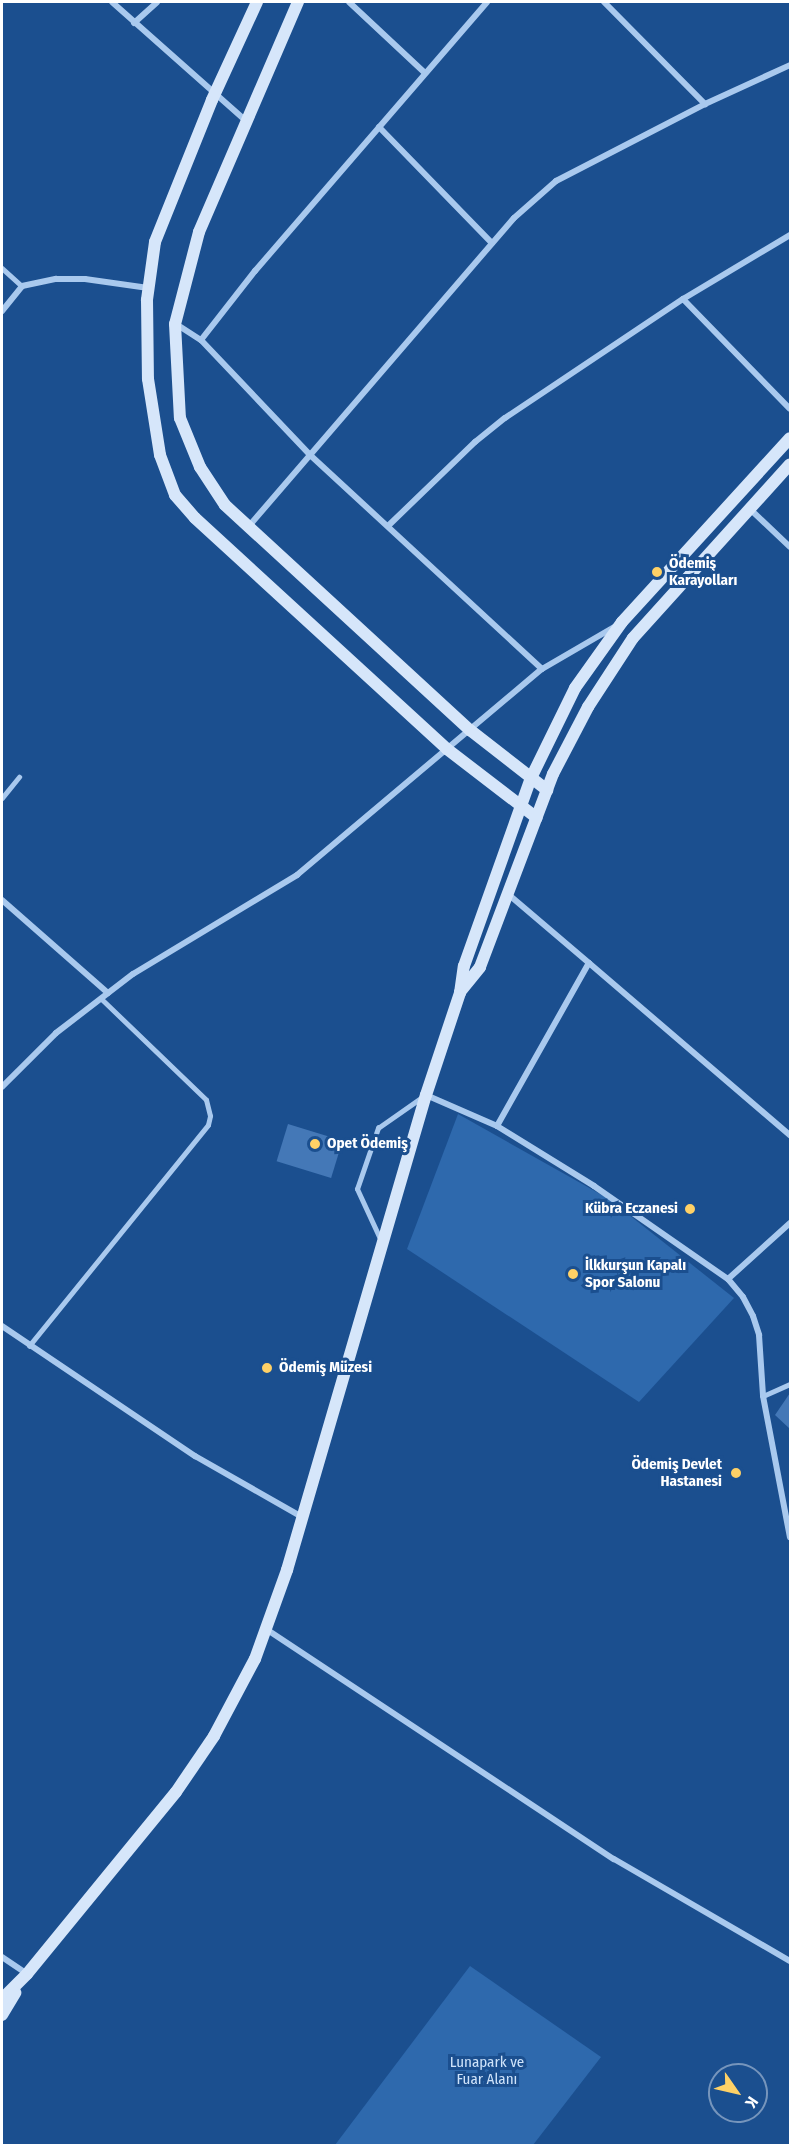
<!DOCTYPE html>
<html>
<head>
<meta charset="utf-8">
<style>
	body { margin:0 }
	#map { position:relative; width:792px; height:2147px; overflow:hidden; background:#1b4f8f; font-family:"Fira Sans Condensed",sans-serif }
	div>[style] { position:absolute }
	.green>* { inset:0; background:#2e69ad }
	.building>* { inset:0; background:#4478b7; transform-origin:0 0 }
	.lane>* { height:4.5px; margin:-2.25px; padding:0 2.25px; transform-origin:2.25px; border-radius:2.25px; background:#a9c9ee }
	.street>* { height:6px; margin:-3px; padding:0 3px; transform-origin:3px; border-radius:3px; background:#a9c9ee }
	.secondary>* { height:12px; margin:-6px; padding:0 6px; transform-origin:6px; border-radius:6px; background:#d6e6fa }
	.dots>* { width:16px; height:16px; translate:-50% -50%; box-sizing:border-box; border:3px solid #1b4f8f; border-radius:50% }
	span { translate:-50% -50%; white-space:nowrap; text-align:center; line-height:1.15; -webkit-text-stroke:6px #1b4f8f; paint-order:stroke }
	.poi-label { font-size:15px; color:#fff; font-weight:700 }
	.left { translate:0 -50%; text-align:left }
	.right { translate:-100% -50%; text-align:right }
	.park-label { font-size:15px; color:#cfe3fa }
	.frame { position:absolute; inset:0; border:3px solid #fff; pointer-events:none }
	.north { position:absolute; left:708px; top:2063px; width:60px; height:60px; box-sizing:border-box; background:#1b4f8f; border:2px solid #7695bc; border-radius:50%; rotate:124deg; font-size:16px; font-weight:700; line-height:24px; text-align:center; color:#fff }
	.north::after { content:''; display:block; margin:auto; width:21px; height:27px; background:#ffd166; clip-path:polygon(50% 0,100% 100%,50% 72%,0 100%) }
</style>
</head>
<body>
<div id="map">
	<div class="green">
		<div style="clip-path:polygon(458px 1114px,609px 1199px,734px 1298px,639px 1402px,407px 1249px)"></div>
		<div style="clip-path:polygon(470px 1966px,601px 2057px,533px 2145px,335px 2145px)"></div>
	</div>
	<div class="building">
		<div style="left:288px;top:1124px;width:57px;height:39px;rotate:17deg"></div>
		<div style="clip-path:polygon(790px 1393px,790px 1429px,775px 1415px)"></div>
	</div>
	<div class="lane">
		<div style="left:2px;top:268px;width:27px;rotate:42deg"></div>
		<div style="left:2px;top:798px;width:27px;rotate:-51deg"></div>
		<div style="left:381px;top:1241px;width:57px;rotate:-114.8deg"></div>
		<div style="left:357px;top:1189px;width:65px;rotate:-71deg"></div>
		<div style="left:378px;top:1128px;width:52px;rotate:-34.9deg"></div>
		<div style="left:29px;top:1346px;width:284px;rotate:-51deg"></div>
		<div style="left:208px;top:1125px;width:9px;rotate:-77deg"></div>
		<div style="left:210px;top:1116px;width:16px;rotate:-104deg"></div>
		<div style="left:206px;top:1100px;width:146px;rotate:-136.1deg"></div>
		<div style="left:763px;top:1396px;width:30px;rotate:-24deg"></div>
	</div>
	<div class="street">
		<div style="left:112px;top:2px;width:179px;rotate:41.6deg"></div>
		<div style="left:349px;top:2px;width:104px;rotate:43.1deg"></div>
		<div style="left:604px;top:2px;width:144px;rotate:45.3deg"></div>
		<div style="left:134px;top:23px;width:31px;rotate:-42deg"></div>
		<div style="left:379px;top:127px;width:162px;rotate:45.8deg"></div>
		<div style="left:683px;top:299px;width:153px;rotate:45.8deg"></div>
		<div style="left:2px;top:311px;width:32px;rotate:-51deg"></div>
		<div style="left:22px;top:286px;width:35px;rotate:-12deg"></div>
		<div style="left:56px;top:279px;width:29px"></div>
		<div style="left:85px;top:279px;width:64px;rotate:8.1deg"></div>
		<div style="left:176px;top:324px;width:30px;rotate:33deg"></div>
		<div style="left:201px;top:340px;width:157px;rotate:46.5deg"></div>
		<div style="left:309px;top:454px;width:317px;rotate:42.7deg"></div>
		<div style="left:201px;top:340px;width:88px;rotate:-52deg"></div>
		<div style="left:255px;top:271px;width:355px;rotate:-49.2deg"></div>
		<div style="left:750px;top:509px;width:55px;rotate:43.5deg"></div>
		<div style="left:389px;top:525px;width:120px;rotate:-44deg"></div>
		<div style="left:475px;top:442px;width:38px;rotate:-39deg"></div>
		<div style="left:505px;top:418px;width:214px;rotate:-33.8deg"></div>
		<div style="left:683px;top:299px;width:125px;rotate:-30.9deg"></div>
		<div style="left:249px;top:526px;width:406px;rotate:-49.3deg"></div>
		<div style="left:514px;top:218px;width:56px;rotate:-41.4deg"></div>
		<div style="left:556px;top:181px;width:168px;rotate:-27.3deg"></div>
		<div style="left:705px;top:104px;width:94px;rotate:-24.6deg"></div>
		<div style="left:508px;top:894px;width:106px;rotate:40.4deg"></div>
		<div style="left:2px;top:900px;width:141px;rotate:41.3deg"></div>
		<div style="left:2px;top:1087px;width:76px;rotate:-45deg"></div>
		<div style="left:56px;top:1033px;width:97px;rotate:-37.5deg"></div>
		<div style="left:133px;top:974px;width:192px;rotate:-31.1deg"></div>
		<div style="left:297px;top:875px;width:320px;rotate:-40.1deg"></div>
		<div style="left:542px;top:669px;width:86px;rotate:-30.2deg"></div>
		<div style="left:426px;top:1095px;width:77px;rotate:23.6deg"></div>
		<div style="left:497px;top:1126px;width:114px;rotate:31.7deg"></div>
		<div style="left:594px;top:1186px;width:163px;rotate:34.8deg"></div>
		<div style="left:728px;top:1279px;width:23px;rotate:50deg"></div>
		<div style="left:743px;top:1297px;width:21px;rotate:62deg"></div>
		<div style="left:753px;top:1316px;width:20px;rotate:72deg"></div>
		<div style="left:759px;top:1335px;width:61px;rotate:86.2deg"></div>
		<div style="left:763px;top:1396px;width:144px;rotate:79.2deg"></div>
		<div style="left:497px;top:1126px;width:187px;rotate:-60.6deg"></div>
		<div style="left:589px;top:963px;width:265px;rotate:40.6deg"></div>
		<div style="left:728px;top:1279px;width:84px;rotate:-42.1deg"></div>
		<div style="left:2px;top:1326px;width:233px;rotate:34deg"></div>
		<div style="left:195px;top:1456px;width:123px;rotate:29.7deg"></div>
		<div style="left:266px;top:1629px;width:417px;rotate:33.5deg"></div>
		<div style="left:614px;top:1859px;width:203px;rotate:30.1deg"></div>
		<div style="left:2px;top:1957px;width:30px;rotate:34deg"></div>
	</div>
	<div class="secondary">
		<div style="left:257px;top:2px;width:108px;rotate:114.7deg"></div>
		<div style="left:212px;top:100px;width:153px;rotate:111.9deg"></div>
		<div style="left:155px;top:242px;width:59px;rotate:97.9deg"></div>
		<div style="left:147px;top:300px;width:79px;rotate:89.3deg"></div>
		<div style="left:148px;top:379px;width:77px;rotate:81deg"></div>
		<div style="left:160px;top:455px;width:43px;rotate:69.4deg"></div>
		<div style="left:175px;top:495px;width:30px;rotate:49deg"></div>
		<div style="left:195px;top:518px;width:342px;rotate:42.5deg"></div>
		<div style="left:447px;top:749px;width:113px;rotate:37.5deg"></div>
		<div style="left:298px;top:2px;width:250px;rotate:113.3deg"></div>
		<div style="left:199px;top:232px;width:95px;rotate:104.6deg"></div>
		<div style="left:175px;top:324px;width:94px;rotate:87deg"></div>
		<div style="left:180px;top:418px;width:53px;rotate:67.8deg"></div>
		<div style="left:200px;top:467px;width:45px;rotate:56.7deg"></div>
		<div style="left:225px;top:505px;width:333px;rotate:42.6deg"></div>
		<div style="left:470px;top:730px;width:98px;rotate:37.9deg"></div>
		<div style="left:460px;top:992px;width:32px;rotate:-51deg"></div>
		<div style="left:480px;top:967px;width:206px;rotate:-69.3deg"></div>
		<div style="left:553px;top:774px;width:76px;rotate:-62.4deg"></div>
		<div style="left:588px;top:707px;width:82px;rotate:-56.9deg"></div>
		<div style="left:633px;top:638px;width:234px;rotate:-47.9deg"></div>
		<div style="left:2px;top:1999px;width:35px;rotate:-45deg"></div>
		<div style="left:27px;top:1974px;width:235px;rotate:-50.7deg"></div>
		<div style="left:176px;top:1792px;width:68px;rotate:-55.8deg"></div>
		<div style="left:214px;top:1736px;width:87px;rotate:-62deg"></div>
		<div style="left:255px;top:1659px;width:95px;rotate:-70.2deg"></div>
		<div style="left:287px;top:1570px;width:495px;rotate:-73.7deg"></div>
		<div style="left:426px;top:1095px;width:108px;rotate:-71.6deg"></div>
		<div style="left:460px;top:993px;width:27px;rotate:-82deg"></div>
		<div style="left:464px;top:966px;width:200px;rotate:-70.4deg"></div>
		<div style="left:531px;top:778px;width:100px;rotate:-63.9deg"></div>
		<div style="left:575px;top:688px;width:81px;rotate:-54.5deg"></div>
		<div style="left:622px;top:622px;width:249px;rotate:-47.6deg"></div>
		<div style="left:2px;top:2015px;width:26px;rotate:-59deg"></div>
	</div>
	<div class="dots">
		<div style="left:657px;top:572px;background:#ffd166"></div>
		<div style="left:315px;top:1144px;background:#ffd166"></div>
		<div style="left:690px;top:1209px;background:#ffd166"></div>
		<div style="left:573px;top:1274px;background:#ffd166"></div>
		<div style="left:267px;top:1368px;background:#ffd166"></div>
		<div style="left:736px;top:1473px;background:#ffd166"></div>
	</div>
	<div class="poi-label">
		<span class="left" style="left:669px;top:572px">Ödemiş<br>Karayolları</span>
		<span class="left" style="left:327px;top:1144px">Opet Ödemiş</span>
		<span class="right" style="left:678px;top:1209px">Kübra Eczanesi</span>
		<span class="left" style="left:585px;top:1274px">İlkkurşun Kapalı<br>Spor Salonu</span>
		<span class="left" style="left:279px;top:1368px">Ödemiş Müzesi</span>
		<span class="right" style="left:722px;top:1473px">Ödemiş Devlet<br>Hastanesi</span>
	</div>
	<div class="park-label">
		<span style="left:487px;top:2071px">Lunapark ve<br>Fuar Alanı</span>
	</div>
	<div class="frame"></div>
	<div class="north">K</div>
</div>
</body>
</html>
